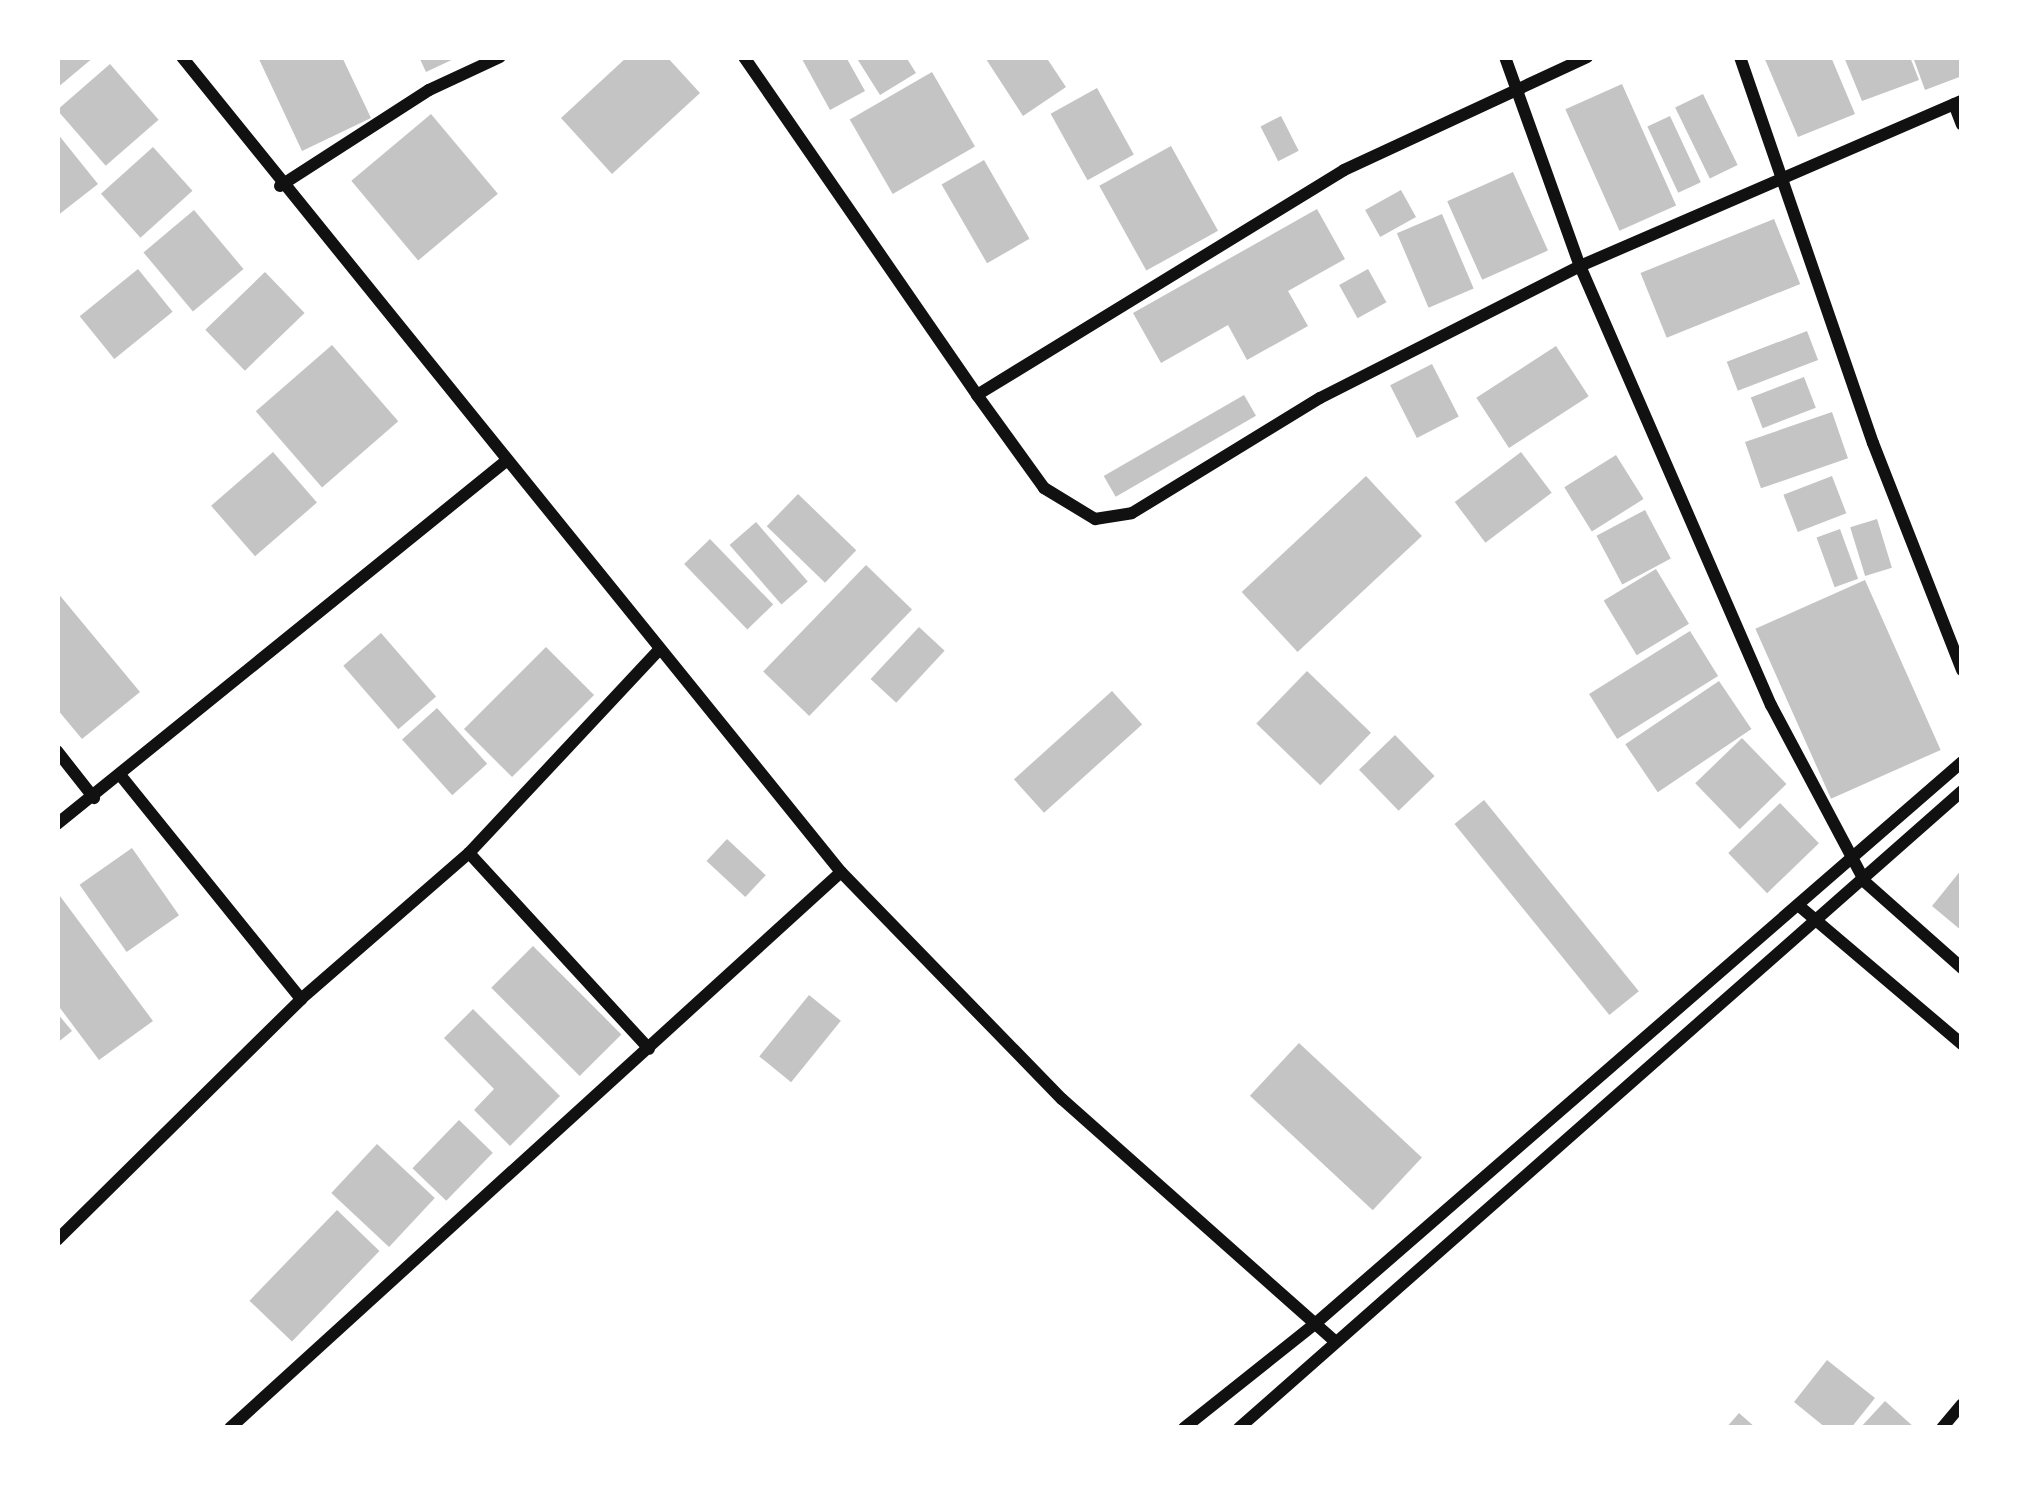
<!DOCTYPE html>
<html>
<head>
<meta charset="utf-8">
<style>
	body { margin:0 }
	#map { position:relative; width:2019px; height:1485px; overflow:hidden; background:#fff; font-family:Montserrat,sans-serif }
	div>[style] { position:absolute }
	.building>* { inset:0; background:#c4c4c4; transform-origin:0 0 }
	.minor>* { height:12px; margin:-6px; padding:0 6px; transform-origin:6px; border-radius:6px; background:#111 }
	span { translate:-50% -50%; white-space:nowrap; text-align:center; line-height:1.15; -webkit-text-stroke:10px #fff; paint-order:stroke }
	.frame { position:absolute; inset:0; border:60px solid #fff; pointer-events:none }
</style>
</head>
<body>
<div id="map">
	<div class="building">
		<div style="clip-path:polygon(57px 57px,94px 57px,57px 88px)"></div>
		<div style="clip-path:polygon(258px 57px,342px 57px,371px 118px,302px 151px)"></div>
		<div style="clip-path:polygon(419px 57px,458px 57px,426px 72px)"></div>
		<div style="clip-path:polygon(627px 57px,667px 57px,700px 93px,612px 174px,561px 118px)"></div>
		<div style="clip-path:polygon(846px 57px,865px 91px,830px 110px,802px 59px)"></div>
		<div style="clip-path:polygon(856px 57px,906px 57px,916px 73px,880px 95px)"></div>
		<div style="clip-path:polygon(1046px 57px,1066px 87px,1023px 116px,986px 59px)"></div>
		<div style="clip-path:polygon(1764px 57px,1831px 57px,1855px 114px,1798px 137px)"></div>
		<div style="clip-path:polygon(1844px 57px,1910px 57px,1919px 80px,1862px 101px)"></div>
		<div style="clip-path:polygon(1913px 57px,1962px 57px,1962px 76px,1925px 90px)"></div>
		<div style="left:110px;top:64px;width:74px;height:70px;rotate:49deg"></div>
		<div style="left:932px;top:72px;width:86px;height:95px;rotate:60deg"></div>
		<div style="left:1622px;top:84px;width:133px;height:62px;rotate:66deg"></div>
		<div style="left:1097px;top:88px;width:76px;height:53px;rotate:61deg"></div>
		<div style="left:1703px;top:94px;width:79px;height:31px;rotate:64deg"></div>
		<div style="left:431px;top:114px;width:104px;height:104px;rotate:50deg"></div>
		<div style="left:1281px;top:116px;width:39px;height:23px;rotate:63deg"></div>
		<div style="left:1670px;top:116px;width:73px;height:25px;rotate:65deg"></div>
		<div style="clip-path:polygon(57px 133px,98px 184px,57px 216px)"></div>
		<div style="left:1171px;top:146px;width:97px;height:82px;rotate:61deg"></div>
		<div style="left:153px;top:147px;width:59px;height:70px;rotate:48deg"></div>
		<div style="left:984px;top:160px;width:91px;height:49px;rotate:60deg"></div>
		<div style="left:1513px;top:172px;width:86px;height:72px;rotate:66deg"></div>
		<div style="left:1401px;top:190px;width:31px;height:41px;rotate:61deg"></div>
		<div style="clip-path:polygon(1317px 209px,1345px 259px,1288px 291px,1308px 326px,1247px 360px,1228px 325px,1161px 363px,1133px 313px)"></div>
		<div style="left:194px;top:210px;width:77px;height:66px;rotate:50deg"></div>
		<div style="left:1442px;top:214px;width:81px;height:49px;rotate:67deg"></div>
		<div style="left:1774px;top:219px;width:70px;height:144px;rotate:68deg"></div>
		<div style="left:138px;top:269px;width:55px;height:75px;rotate:51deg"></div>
		<div style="left:1368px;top:269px;width:38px;height:33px;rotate:61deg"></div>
		<div style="left:265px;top:272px;width:57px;height:83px;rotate:46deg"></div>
		<div style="left:1807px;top:331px;width:31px;height:86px;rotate:69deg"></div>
		<div style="left:332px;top:345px;width:101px;height:101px;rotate:49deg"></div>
		<div style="left:1556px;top:346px;width:60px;height:95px;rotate:57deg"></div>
		<div style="left:1432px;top:364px;width:59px;height:47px;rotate:63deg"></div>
		<div style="left:1804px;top:377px;width:33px;height:57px;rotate:69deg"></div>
		<div style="left:1244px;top:395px;width:24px;height:162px;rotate:60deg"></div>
		<div style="left:1832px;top:412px;width:49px;height:92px;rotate:71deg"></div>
		<div style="left:273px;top:452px;width:67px;height:82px;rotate:49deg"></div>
		<div style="left:1521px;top:452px;width:51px;height:83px;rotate:53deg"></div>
		<div style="left:1616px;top:455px;width:52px;height:61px;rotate:58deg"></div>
		<div style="left:1366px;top:476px;width:82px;height:170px;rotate:47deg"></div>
		<div style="left:1832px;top:476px;width:40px;height:52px;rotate:69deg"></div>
		<div style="left:798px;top:494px;width:81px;height:45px;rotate:44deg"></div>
		<div style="left:1645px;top:510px;width:55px;height:55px;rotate:62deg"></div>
		<div style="left:1877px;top:519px;width:51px;height:28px;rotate:73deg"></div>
		<div style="left:756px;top:522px;width:79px;height:35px;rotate:49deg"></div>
		<div style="left:1840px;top:529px;width:53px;height:25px;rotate:70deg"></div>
		<div style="left:710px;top:539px;width:91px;height:36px;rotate:46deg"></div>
		<div style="left:866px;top:565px;width:64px;height:148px;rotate:44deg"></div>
		<div style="left:1656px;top:569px;width:64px;height:61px;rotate:59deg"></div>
		<div style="left:1865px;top:580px;width:186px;height:120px;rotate:66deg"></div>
		<div style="clip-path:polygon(57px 592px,140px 692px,82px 739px,57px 709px)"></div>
		<div style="left:919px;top:627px;width:35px;height:71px;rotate:43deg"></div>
		<div style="left:1690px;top:631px;width:53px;height:119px;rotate:58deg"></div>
		<div style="left:381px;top:633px;width:84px;height:50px;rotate:49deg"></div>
		<div style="left:546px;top:647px;width:68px;height:116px;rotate:45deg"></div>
		<div style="left:1307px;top:671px;width:89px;height:73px;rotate:44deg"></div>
		<div style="left:1719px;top:681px;width:58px;height:113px;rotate:56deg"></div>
		<div style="left:1112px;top:691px;width:45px;height:132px;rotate:48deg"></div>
		<div style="left:437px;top:708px;width:75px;height:47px;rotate:48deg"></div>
		<div style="left:1395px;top:735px;width:57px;height:50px;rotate:46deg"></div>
		<div style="left:1742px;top:738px;width:64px;height:65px;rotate:46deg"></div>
		<div style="left:1484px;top:800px;width:246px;height:38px;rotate:51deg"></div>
		<div style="left:1780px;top:803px;width:56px;height:72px;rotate:46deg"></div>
		<div style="left:727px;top:839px;width:53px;height:30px;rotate:43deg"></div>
		<div style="left:132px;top:848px;width:82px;height:64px;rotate:55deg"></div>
		<div style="clip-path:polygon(1962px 869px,1962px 931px,1932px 906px)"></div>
		<div style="clip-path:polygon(57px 892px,153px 1021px,99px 1060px,57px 1004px)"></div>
		<div style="left:533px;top:946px;width:125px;height:59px;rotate:45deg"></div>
		<div style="left:809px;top:995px;width:41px;height:79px;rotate:39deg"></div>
		<div style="clip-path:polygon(473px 1009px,560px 1096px,510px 1146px,474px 1110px,494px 1089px,444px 1038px)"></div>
		<div style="clip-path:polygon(57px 1013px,72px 1031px,57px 1043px)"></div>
		<div style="left:1299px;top:1043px;width:168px;height:72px;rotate:43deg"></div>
		<div style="left:459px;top:1120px;width:47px;height:67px;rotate:44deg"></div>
		<div style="left:377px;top:1144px;width:79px;height:67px;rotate:43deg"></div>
		<div style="left:337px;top:1210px;width:59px;height:126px;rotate:44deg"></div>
		<div style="clip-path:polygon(1827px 1360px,1875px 1398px,1851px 1428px,1826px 1428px,1794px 1402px)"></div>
		<div style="clip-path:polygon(1885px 1401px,1915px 1428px,1860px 1428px)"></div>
		<div style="clip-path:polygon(1739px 1413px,1756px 1428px,1726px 1428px)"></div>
	</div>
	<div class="minor">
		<div style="left:182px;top:57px;width:1048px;rotate:51.04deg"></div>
		<div style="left:841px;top:872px;width:317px;rotate:45.8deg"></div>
		<div style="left:1062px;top:1099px;width:365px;rotate:41.6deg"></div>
		<div style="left:744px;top:57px;width:411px;rotate:55.4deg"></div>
		<div style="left:977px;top:395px;width:430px;rotate:-31.5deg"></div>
		<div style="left:1344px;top:170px;width:268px;rotate:-24.9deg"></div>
		<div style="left:1505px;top:57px;width:222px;rotate:70.3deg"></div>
		<div style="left:1580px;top:266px;width:479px;rotate:66.5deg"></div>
		<div style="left:1771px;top:705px;width:200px;rotate:62deg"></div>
		<div style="left:1865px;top:882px;width:130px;rotate:41.6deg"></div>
		<div style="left:1740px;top:57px;width:408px;rotate:71deg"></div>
		<div style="left:1873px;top:443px;width:244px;rotate:68.6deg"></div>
		<div style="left:1954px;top:104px;width:22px;rotate:69deg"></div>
		<div style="left:280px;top:186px;width:177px;rotate:-32.8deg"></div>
		<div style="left:429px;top:90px;width:78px;rotate:-24.9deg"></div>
		<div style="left:977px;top:395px;width:115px;rotate:54.2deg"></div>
		<div style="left:1044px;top:488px;width:60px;rotate:31.3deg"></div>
		<div style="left:1095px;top:519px;width:37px;rotate:-9deg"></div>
		<div style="left:1132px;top:513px;width:220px;rotate:-31.5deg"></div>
		<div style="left:1320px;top:398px;width:292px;rotate:-26.9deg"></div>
		<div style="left:1580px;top:266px;width:416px;rotate:-23.4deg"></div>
		<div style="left:57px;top:751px;width:60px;rotate:51.8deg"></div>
		<div style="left:121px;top:776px;width:287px;rotate:51.1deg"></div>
		<div style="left:57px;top:824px;width:577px;rotate:-38.95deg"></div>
		<div style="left:469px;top:853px;width:266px;rotate:47.4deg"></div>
		<div style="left:1798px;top:905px;width:215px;rotate:40.3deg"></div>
		<div style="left:57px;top:1240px;width:343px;rotate:-44.6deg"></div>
		<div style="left:301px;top:999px;width:223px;rotate:-41deg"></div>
		<div style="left:469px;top:853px;width:275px;rotate:-46.9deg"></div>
		<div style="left:230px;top:1428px;width:826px;rotate:-42.3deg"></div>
		<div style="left:1184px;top:1428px;width:169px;rotate:-38.5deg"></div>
		<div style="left:1316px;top:1323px;width:856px;rotate:-40.97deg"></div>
		<div style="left:1239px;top:1428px;width:964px;rotate:-41.38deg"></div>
		<div style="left:1942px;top:1428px;width:31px;rotate:-50deg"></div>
	</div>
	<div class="frame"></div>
</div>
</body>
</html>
